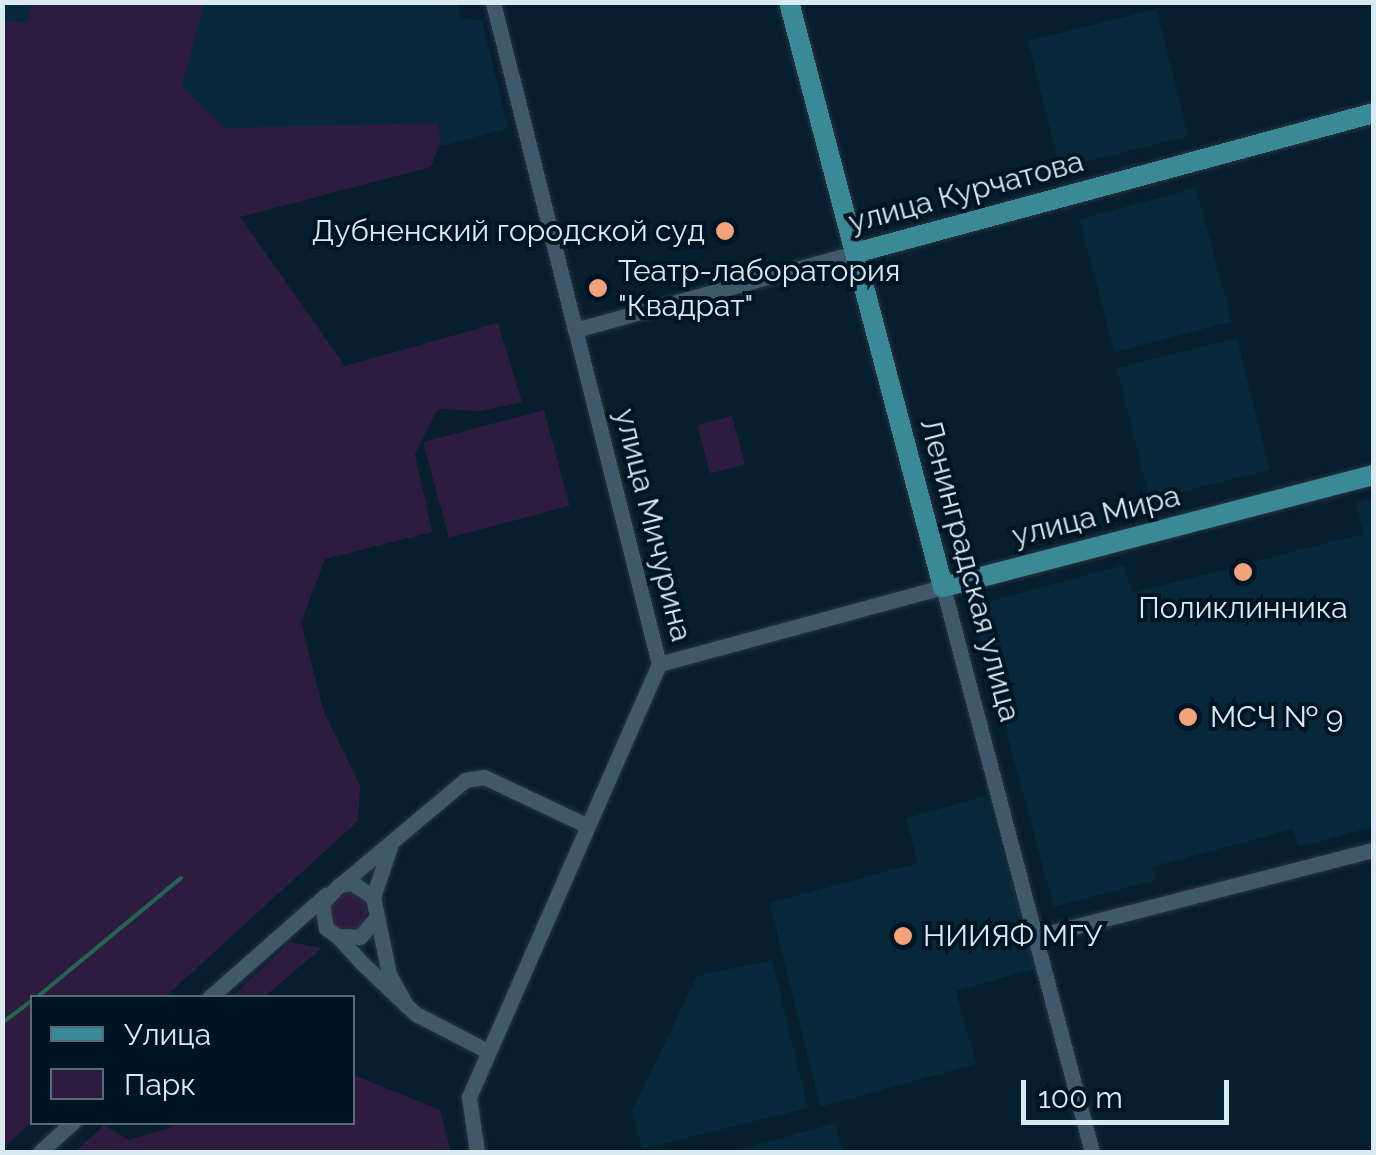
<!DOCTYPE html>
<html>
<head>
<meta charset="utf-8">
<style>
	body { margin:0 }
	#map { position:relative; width:1376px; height:1155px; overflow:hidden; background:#061e2d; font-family:Raleway,sans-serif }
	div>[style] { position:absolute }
	.built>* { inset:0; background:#07283a; transform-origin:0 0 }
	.green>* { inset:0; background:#2e1c40; transform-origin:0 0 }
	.round { border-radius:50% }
	.stream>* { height:4px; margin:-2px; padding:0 2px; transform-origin:2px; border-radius:2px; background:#246552 }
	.roads { filter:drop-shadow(0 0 2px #2c3541) drop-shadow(0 0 2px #2c3541) }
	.minor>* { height:15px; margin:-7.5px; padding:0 7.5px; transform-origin:7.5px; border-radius:7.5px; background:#40596a }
	.major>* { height:20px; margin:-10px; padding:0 10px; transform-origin:10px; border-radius:10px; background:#398996 }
	.dots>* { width:28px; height:28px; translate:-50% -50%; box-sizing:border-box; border:5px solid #001523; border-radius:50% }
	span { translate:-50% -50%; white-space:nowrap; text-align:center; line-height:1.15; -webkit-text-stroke:8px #001523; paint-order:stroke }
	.street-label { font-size:30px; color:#dbe9f3 }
	.poi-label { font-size:30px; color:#dbe9f3 }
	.right { translate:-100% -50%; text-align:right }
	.left { translate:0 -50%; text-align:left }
	.frame { position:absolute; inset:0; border:5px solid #dbe9f3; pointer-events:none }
	.legend { position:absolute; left:30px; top:995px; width:325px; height:130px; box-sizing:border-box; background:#001523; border:2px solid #586a76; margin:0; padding:12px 18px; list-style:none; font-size:30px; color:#dbe9f3 }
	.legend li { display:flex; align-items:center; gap:20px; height:50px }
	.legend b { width:50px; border:2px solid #586a76 }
	.scale { position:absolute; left:1021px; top:1080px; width:208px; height:45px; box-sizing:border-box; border:5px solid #dbe9f3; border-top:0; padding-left:12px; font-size:30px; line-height:35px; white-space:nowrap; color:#dbe9f3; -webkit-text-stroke:8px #001523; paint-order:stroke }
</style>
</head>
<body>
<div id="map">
	<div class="built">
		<div style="clip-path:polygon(3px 3px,457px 3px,461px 18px,482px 20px,508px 128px,370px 166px,83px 137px,3px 54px)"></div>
		<div style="left:1156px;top:9px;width:131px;height:132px;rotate:76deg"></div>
		<div style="left:1196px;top:188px;width:138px;height:121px;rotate:75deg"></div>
		<div style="left:1237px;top:338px;width:136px;height:124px;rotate:76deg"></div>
		<div style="clip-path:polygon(1373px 498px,1373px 827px,1298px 847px,1293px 829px,1152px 867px,1155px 880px,1054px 907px,972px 606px,1124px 565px,1132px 593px,1363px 534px,1356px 503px)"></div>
		<div style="clip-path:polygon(986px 796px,1037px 968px,956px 991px,976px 1064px,820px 1107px,770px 903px,918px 863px,906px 818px)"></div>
		<div style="clip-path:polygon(772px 960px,808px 1108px,642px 1149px,632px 1111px,697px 976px)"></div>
		<div style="clip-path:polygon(835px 1123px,843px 1152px,729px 1152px,775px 1140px)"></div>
	</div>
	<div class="green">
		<div style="clip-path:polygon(32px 3px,204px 3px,182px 86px,225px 128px,437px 123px,440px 142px,431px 167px,240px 217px,345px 366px,498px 323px,522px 402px,481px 411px,438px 409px,415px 454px,432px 532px,325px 559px,301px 623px,324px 712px,360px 785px,358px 821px,165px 997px,32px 998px,32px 1121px,3px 1149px,2px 21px,27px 23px)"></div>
		<div style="left:544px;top:410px;width:99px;height:125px;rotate:75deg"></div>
		<div style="left:732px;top:416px;width:50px;height:36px;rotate:75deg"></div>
		<div class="round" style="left:329px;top:893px;width:38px;height:38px"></div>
		<div style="clip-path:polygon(290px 942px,322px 948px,264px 997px,231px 997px)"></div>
		<div style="clip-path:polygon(353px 1075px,440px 1110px,451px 1152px,75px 1152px,104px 1125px,129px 1140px,185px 1123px,352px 1122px)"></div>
	</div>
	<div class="stream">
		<div style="left:36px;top:998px;width:188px;rotate:-39.6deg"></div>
		<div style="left:2px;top:1023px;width:38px;rotate:-37deg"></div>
	</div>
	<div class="roads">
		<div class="minor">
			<div style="left:575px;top:330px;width:290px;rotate:-15.4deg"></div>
			<div style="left:659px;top:664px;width:294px;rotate:-15.2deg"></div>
			<div style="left:943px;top:587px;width:584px;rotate:75.23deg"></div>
			<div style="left:340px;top:885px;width:163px;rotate:-40deg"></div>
			<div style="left:465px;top:780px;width:19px;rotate:-9deg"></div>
			<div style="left:484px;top:777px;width:113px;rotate:25.2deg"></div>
			<div style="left:373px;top:897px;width:53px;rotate:-71.2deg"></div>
			<div style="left:337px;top:936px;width:23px;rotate:2deg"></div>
			<div style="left:360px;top:937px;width:25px;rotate:-50deg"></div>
			<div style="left:1034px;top:937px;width:351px;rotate:-14.4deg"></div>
			<div style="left:209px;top:998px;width:156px;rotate:-41.4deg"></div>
			<div style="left:406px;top:1005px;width:35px;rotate:-119deg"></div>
			<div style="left:389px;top:974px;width:79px;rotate:-101.7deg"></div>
			<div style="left:373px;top:897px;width:25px;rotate:-146deg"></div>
			<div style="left:352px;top:883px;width:13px;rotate:171deg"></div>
			<div style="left:339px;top:885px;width:25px;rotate:133deg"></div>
			<div style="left:322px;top:903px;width:25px;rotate:81deg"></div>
			<div style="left:326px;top:928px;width:14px;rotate:36deg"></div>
			<div style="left:337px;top:936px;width:37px;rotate:47deg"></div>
			<div style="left:362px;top:963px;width:61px;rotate:43.7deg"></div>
			<div style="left:406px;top:1005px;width:13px;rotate:42deg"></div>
			<div style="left:416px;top:1014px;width:80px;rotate:27.5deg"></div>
			<div style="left:40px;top:1152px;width:45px;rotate:-42.3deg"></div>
			<div style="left:477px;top:1152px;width:56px;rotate:-98.3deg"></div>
			<div style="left:469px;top:1097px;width:473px;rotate:-66.3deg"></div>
			<div style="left:659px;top:664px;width:682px;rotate:-104.08deg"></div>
		</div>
		<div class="major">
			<div style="left:789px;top:2px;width:605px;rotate:75.25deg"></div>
			<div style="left:943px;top:587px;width:445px;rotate:-14.6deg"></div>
			<div style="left:855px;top:253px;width:538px;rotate:-15.1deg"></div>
		</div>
	</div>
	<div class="dots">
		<div style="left:725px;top:231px;background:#f1a27b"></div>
		<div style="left:598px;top:288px;background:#f1a27b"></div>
		<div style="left:1243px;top:572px;background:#f1a27b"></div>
		<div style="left:1188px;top:717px;background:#f1a27b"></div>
		<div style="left:903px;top:936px;background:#f1a27b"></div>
	</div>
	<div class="street-label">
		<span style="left:966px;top:192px;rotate:-15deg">улица Курчатова</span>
		<span style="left:1096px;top:516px;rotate:-14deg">улица Мира</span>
		<span style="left:653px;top:525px;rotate:76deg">улица Мичурина</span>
		<span style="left:970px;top:570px;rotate:75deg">Ленинградская улица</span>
	</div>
	<div class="poi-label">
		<span class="right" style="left:705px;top:231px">Дубненский городской суд</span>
		<span class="left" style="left:618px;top:288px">Театр-лаборатория<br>"Квадрат"</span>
		<span style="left:1243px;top:608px">Поликлинника</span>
		<span class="left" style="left:1210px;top:717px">МСЧ № 9</span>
		<span class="left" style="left:923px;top:936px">НИИЯФ МГУ</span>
	</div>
	<div class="frame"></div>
	<ul class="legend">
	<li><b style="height:12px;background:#398996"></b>Улица</li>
	<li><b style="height:28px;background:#2e1c40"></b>Парк</li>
	</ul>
	<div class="scale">100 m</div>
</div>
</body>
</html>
